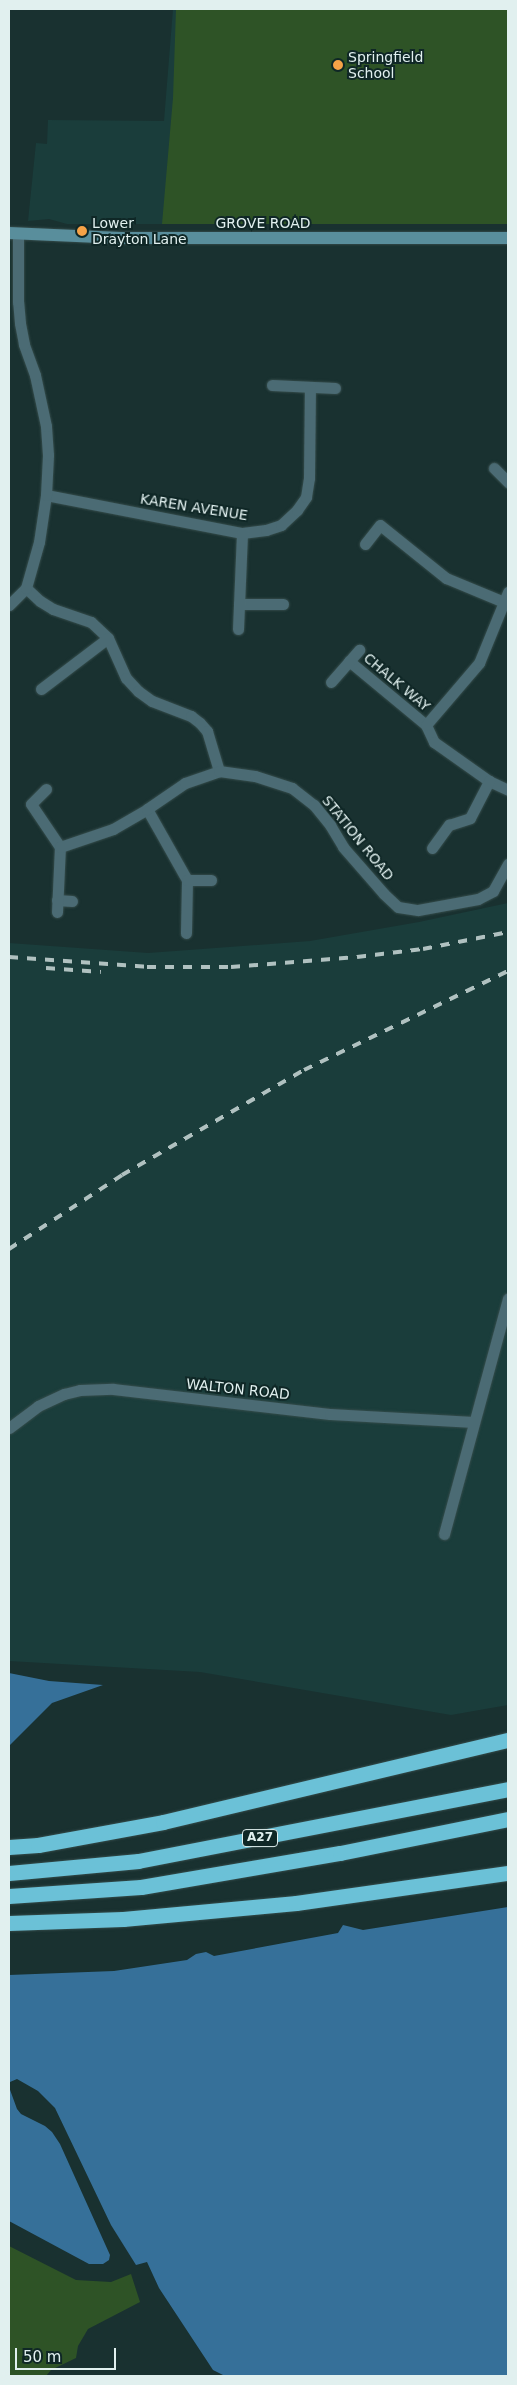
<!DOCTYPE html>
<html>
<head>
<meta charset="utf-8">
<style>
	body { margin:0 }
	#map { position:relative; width:517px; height:2385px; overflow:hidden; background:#193130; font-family:"DejaVu Sans",sans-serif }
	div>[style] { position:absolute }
	.built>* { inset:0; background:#1a3d3b }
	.green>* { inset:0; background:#2e5326 }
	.water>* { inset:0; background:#367099 }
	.roads { filter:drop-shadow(0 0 1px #354c4b) drop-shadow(0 0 1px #354c4b) }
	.street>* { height:11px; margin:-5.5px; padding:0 5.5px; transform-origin:5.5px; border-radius:5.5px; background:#4b6b74 }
	.secondary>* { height:12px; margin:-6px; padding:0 6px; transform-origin:6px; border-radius:6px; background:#598e9c }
	.highway>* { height:15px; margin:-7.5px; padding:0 7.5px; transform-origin:7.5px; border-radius:7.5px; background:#6bc1d7 }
	.rail>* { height:4px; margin-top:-2px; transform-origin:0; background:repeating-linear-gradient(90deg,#b0c1c0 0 9px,transparent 0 18px) }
	.dots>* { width:14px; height:14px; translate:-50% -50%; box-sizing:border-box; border:2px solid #0f2726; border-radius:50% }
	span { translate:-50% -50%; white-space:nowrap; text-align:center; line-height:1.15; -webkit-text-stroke:4px #0f2726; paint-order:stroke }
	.shield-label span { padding:1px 4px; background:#0f2726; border:1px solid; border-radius:4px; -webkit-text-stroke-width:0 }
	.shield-label { font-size:12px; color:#e1f0ef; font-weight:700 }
	.poi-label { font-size:14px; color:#e1f0ef }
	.left { translate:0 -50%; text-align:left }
	.street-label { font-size:14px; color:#e1f0ef }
	.frame { position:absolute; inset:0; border:10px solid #e1f0ef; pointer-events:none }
	.scale { position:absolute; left:15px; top:2348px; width:101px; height:22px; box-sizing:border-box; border:2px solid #e1f0ef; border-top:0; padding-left:6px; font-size:15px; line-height:18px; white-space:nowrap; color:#e1f0ef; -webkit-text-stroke:4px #0f2726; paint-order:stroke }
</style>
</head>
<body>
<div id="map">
	<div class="built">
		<div style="clip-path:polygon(173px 9px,508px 9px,508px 224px,67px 224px,49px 219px,28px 221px,36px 143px,47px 144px,48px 120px,164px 121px)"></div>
		<div style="clip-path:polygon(508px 903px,508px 1705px,451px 1715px,200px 1672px,9px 1661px,9px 943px,148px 953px,310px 941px,419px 922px)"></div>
	</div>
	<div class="green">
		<div style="clip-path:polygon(176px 9px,508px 9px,508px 224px,162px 224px,173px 98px)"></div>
		<div style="clip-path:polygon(9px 2246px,76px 2280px,111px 2282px,131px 2274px,140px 2302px,88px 2329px,78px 2346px,76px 2358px,51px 2370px,46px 2376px,9px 2376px)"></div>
	</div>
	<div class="water">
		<div style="clip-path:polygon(9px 1673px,49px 1681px,103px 1685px,52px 1703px,9px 1746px)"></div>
		<div style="clip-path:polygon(508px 1907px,508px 2376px,225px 2376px,213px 2370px,159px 2288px,147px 2262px,136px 2265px,111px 2225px,55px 2108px,38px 2091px,17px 2079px,10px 2082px,9px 2087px,17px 2109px,21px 2114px,45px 2126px,52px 2132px,60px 2144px,110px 2255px,109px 2260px,103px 2264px,89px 2264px,9px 2221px,9px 1975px,114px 1971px,187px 1960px,196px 1954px,206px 1952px,214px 1956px,338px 1933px,343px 1925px,363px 1930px)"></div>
	</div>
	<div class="roads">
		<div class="street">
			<div style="left:272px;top:385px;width:63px;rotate:2.7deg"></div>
			<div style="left:494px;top:468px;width:20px;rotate:45deg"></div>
			<div style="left:46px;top:495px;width:200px;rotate:11deg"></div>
			<div style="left:242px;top:533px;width:24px;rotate:-7deg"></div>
			<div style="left:266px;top:530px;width:16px;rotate:-18deg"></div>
			<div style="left:281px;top:525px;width:22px;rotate:-43deg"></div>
			<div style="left:297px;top:510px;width:16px;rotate:-55deg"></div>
			<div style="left:306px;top:497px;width:19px;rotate:-81deg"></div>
			<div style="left:309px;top:478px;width:91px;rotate:-89.4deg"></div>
			<div style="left:365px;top:544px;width:24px;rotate:-52deg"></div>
			<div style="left:380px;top:525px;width:85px;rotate:38.8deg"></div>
			<div style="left:446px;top:578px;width:63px;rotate:22.5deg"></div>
			<div style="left:26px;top:588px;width:19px;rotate:43deg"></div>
			<div style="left:40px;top:601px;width:15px;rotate:32deg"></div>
			<div style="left:53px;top:609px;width:40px;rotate:18.9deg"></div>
			<div style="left:91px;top:622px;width:23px;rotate:43deg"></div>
			<div style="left:108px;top:638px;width:44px;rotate:65.8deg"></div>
			<div style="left:126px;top:678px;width:18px;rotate:47deg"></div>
			<div style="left:138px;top:691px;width:17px;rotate:36deg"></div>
			<div style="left:152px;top:701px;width:42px;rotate:21deg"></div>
			<div style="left:191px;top:716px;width:11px;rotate:38deg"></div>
			<div style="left:200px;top:723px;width:11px;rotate:49deg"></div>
			<div style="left:207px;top:731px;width:42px;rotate:73.3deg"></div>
			<div style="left:239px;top:604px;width:44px"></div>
			<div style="left:9px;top:605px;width:24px;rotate:-45deg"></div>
			<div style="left:26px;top:588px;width:48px;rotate:-74.2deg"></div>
			<div style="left:39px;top:542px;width:48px;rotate:-81.5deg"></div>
			<div style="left:46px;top:495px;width:40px;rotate:-87.1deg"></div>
			<div style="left:48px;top:455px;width:29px;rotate:-94deg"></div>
			<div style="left:46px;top:426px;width:52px;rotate:-102.2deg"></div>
			<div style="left:35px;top:375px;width:33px;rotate:-110deg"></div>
			<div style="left:24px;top:344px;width:21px;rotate:-101deg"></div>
			<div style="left:20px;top:323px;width:21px;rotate:-95deg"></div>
			<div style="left:18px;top:302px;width:67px;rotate:-90deg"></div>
			<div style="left:238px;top:629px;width:96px;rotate:-87.6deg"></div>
			<div style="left:349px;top:661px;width:100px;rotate:39.7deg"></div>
			<div style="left:426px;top:725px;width:19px;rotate:65deg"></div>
			<div style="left:434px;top:742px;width:67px;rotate:35.3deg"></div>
			<div style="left:489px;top:781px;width:21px;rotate:25deg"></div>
			<div style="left:331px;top:682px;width:43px;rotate:-48.8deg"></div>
			<div style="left:41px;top:689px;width:84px;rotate:-37.3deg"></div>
			<div style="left:426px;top:725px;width:82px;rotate:-49.5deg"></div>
			<div style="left:479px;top:663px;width:77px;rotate:-67.8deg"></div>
			<div style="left:46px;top:789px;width:21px;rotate:135deg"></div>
			<div style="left:31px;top:804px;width:52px;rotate:56deg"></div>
			<div style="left:147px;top:809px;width:81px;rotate:60.6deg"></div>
			<div style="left:187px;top:880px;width:53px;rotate:91.1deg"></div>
			<div style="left:432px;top:848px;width:29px;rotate:-54deg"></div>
			<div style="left:449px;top:825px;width:22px;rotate:-18deg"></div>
			<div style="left:470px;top:818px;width:42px;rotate:-62.8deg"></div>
			<div style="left:187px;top:880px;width:24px"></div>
			<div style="left:57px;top:900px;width:15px;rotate:4deg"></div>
			<div style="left:57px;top:912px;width:65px;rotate:-87.4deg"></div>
			<div style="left:60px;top:847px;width:56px;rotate:-18.8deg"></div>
			<div style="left:113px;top:829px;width:39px;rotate:-30deg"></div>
			<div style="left:147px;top:809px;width:46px;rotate:-34.4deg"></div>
			<div style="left:185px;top:783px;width:36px;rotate:-19deg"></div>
			<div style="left:219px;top:771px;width:36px;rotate:8deg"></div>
			<div style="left:255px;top:776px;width:39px;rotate:18deg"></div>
			<div style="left:292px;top:788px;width:28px;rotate:38deg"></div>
			<div style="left:314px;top:805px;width:26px;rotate:51deg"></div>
			<div style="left:330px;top:825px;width:26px;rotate:59deg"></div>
			<div style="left:343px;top:847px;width:62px;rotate:48.9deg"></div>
			<div style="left:384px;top:894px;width:19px;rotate:43deg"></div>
			<div style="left:398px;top:907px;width:20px;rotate:9deg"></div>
			<div style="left:418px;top:910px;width:61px;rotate:-10.4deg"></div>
			<div style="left:478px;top:899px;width:17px;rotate:-28deg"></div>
			<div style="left:493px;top:891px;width:31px;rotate:-61deg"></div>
			<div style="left:9px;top:1428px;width:36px;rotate:-37deg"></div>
			<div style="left:38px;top:1406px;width:29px;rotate:-25deg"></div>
			<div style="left:64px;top:1394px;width:16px;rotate:-14deg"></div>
			<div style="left:80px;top:1390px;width:33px;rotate:-2deg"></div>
			<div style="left:113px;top:1389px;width:218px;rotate:6.6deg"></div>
			<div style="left:330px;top:1414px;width:144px;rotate:3.2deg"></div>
			<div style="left:444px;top:1534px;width:244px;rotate:-74.8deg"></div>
		</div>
		<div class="secondary">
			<div style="left:9px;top:233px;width:112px;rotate:2.6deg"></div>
			<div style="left:121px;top:238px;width:387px"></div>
		</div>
		<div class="highway">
			<div style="left:9px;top:1847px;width:29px;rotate:-4deg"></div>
			<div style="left:38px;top:1845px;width:127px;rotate:-10.4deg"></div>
			<div style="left:163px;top:1822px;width:355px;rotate:-13.4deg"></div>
			<div style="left:9px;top:1873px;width:130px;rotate:-5.3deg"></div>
			<div style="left:138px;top:1861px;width:377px;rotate:-11deg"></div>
			<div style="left:9px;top:1896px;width:132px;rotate:-3.9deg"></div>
			<div style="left:141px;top:1887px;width:202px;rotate:-9.7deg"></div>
			<div style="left:340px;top:1853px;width:171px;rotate:-11.4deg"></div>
			<div style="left:9px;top:1923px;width:114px;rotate:-2deg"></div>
			<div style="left:123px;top:1919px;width:174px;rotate:-5.3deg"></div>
			<div style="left:296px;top:1903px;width:214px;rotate:-8.1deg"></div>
		</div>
	</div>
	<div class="rail">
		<div style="left:9px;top:957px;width:138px;rotate:4.1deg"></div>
		<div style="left:147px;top:967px;width:84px"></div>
		<div style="left:231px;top:967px;width:126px;rotate:-4.5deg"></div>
		<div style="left:357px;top:957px;width:66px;rotate:-6.9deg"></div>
		<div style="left:423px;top:949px;width:87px;rotate:-11.3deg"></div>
		<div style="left:46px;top:968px;width:55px;rotate:4.2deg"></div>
		<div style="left:9px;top:1249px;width:135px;rotate:-33.2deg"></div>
		<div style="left:122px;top:1175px;width:210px;rotate:-30deg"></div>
		<div style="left:304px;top:1070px;width:227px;rotate:-25.9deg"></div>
	</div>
	<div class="dots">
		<div style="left:338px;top:65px;background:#f6a247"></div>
		<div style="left:82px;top:231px;background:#f6a247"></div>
	</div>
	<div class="shield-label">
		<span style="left:260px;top:1838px">A27</span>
	</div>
	<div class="poi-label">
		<span class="left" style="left:348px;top:65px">Springfield<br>School</span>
		<span class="left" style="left:92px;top:231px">Lower<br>Drayton Lane</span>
	</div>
	<div class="street-label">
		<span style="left:263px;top:223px">GROVE ROAD</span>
		<span style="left:194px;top:507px;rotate:9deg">KAREN AVENUE</span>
		<span style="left:397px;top:682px;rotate:40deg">CHALK WAY</span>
		<span style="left:358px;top:838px;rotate:51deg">STATION ROAD</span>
		<span style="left:238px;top:1389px;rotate:6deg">WALTON ROAD</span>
	</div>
	<div class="frame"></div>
	<div class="scale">50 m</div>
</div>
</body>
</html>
